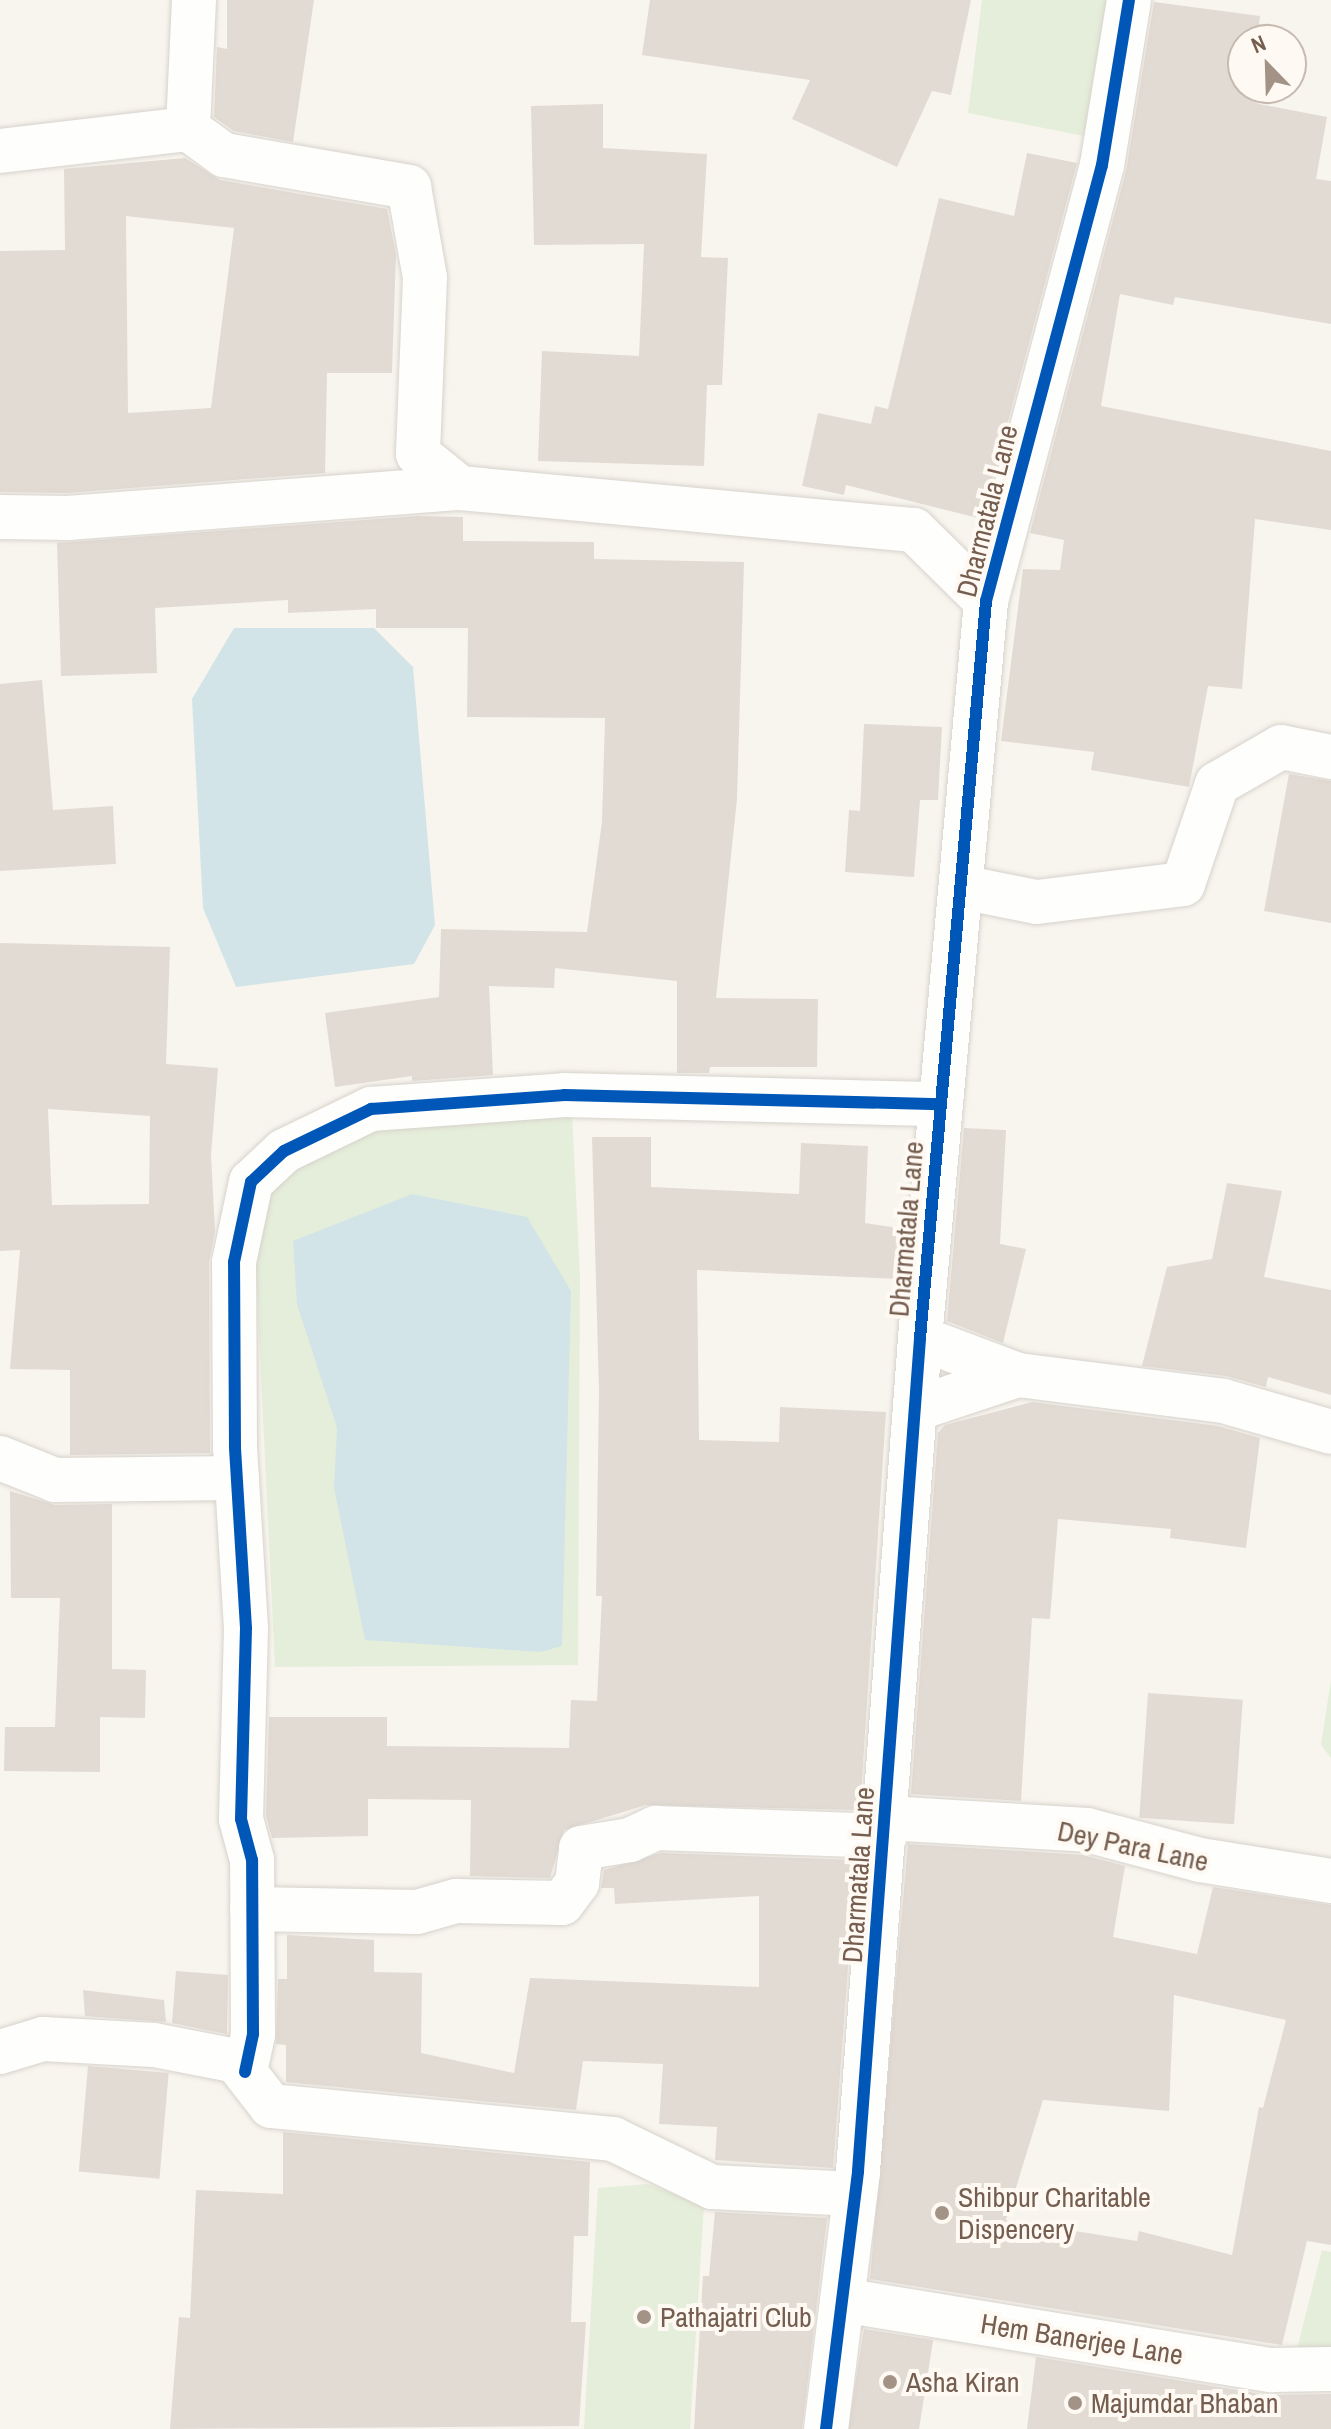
<!DOCTYPE html>
<html>
<head>
<meta charset="utf-8">
<style>
	body { margin:0 }
	#map { position:relative; width:1331px; height:2429px; overflow:hidden; background:#f8f5ee; font-family:"Archivo Narrow",sans-serif }
	div>[style] { position:absolute }
	.green>* { inset:0; background:#e5eeda }
	.water>* { inset:0; background:#d2e4e7 }
	.building>* { inset:0; background:#e2dbd4; transform-origin:0 0 }
	.roads { filter:drop-shadow(0 0 2px #d7d2cc) drop-shadow(0 0 2px #d7d2cc) }
	.street>* { height:44px; margin:-22px; padding:0 22px; transform-origin:22px; border-radius:22px; background:#fefefc }
	.cycleway>* { height:12px; margin:-6px; padding:0 6px; transform-origin:6px; border-radius:6px; background:#0057b8 }
	.dots>* { width:22px; height:22px; translate:-50% -50%; box-sizing:border-box; border:4px solid #fef9f2; border-radius:50% }
	span { translate:-50% -50%; white-space:nowrap; text-align:center; line-height:1.15; -webkit-text-stroke:8px #fef9f2; paint-order:stroke }
	.street-label { font-size:28px; color:#755e50 }
	.poi-label { font-size:28px; color:#755e50 }
	.left { translate:0 -50%; text-align:left }
	.north { position:absolute; left:1227px; top:24px; width:80px; height:80px; box-sizing:border-box; background:#fef9f2; border:2px solid #c7bbb1; border-radius:50%; rotate:337deg; font-size:22px; font-weight:700; line-height:32px; text-align:center; color:#755e50 }
	.north::after { content:''; display:block; margin:auto; width:28px; height:36px; background:#a39387; clip-path:polygon(50% 0,100% 100%,50% 72%,0 100%) }
</style>
</head>
<body>
<div id="map">
	<div class="green">
		<div style="clip-path:polygon(982px 0,1122px 0,1084px 136px,968px 113px)"></div>
		<div style="clip-path:polygon(572px 1114px,580px 1276px,578px 1665px,275px 1667px,255px 1251px,271px 1188px,296px 1167px,382px 1128px)"></div>
		<div style="clip-path:polygon(1331px 1680px,1331px 1758px,1321px 1745px)"></div>
		<div style="clip-path:polygon(648px 2184px,704px 2205px,690px 2429px,584px 2429px,598px 2188px)"></div>
		<div style="clip-path:polygon(1322px 2250px,1331px 2252px,1331px 2350px,1297px 2349px)"></div>
	</div>
	<div class="water">
		<div style="clip-path:polygon(234px 628px,374px 628px,413px 667px,435px 925px,414px 964px,236px 987px,203px 908px,192px 699px)"></div>
		<div style="clip-path:polygon(412px 1194px,527px 1217px,571px 1291px,562px 1646px,540px 1652px,365px 1640px,334px 1488px,337px 1428px,297px 1304px,293px 1241px)"></div>
	</div>
	<div class="building">
		<div style="clip-path:polygon(227px 0,314px 0,293px 142px,234px 131px,214px 117px,217px 47px,227px 49px)"></div>
		<div style="clip-path:polygon(650px 0,971px 0,951px 95px,932px 91px,897px 167px,792px 119px,810px 80px,642px 55px)"></div>
		<div style="clip-path:polygon(1154px 2px,1260px 16px,1257px 40px,1243px 40px,1243px 88px,1250px 88px,1249px 99px,1259px 104px,1327px 117px,1316px 179px,1331px 181px,1331px 324px,1175px 297px,1173px 305px,1120px 294px,1101px 406px,1331px 451px,1331px 530px,1255px 519px,1242px 689px,1208px 686px,1189px 787px,1091px 770px,1094px 752px,1001px 741px,1023px 569px,1060px 570px,1064px 540px,1030px 533px,1126px 171px)"></div>
		<div style="clip-path:polygon(603px 104px,603px 148px,707px 154px,701px 257px,728px 258px,722px 385px,707px 385px,704px 466px,538px 461px,542px 351px,639px 356px,644px 244px,534px 245px,531px 106px)"></div>
		<div style="clip-path:polygon(1027px 153px,1077px 163px,982px 519px,846px 485px,844px 495px,802px 486px,818px 413px,871px 424px,875px 406px,888px 409px,939px 198px,1014px 216px)"></div>
		<div style="clip-path:polygon(evenodd,185px 158px,220px 180px,387px 209px,396px 255px,392px 373px,327px 373px,325px 473px,67px 493px,0 492px,0 251px,65px 250px,64px 169px,185px 158px,126px 216px,234px 228px,211px 408px,128px 413px,126px 216px)"></div>
		<div style="clip-path:polygon(418px 516px,463px 517px,463px 541px,594px 542px,594px 559px,744px 562px,737px 799px,716px 998px,818px 999px,817px 1067px,710px 1067px,709px 1073px,677px 1073px,677px 981px,555px 968px,554px 988px,489px 986px,493px 1075px,412px 1081px,412px 1076px,335px 1087px,325px 1013px,439px 997px,441px 929px,587px 932px,602px 822px,605px 718px,467px 717px,468px 628px,376px 628px,376px 609px,288px 613px,288px 600px,155px 608px,157px 673px,61px 676px,57px 543px)"></div>
		<div style="clip-path:polygon(42px 680px,53px 810px,113px 806px,116px 864px,0 871px,0 684px)"></div>
		<div style="clip-path:polygon(864px 724px,942px 727px,938px 800px,920px 800px,914px 877px,845px 872px,849px 810px,860px 811px)"></div>
		<div style="clip-path:polygon(1289px 774px,1331px 781px,1331px 923px,1264px 911px)"></div>
		<div style="clip-path:polygon(evenodd,0 943px,170px 947px,166px 1064px,218px 1068px,211px 1155px,215px 1231px,209px 1262px,210px 1453px,70px 1455px,70px 1370px,10px 1369px,20px 1250px,0 1251px,0 943px,48px 1109px,150px 1116px,149px 1204px,52px 1205px,48px 1109px)"></div>
		<div style="clip-path:polygon(964px 1128px,1006px 1130px,1000px 1244px,1026px 1249px,1003px 1343px,947px 1321px)"></div>
		<div style="clip-path:polygon(592px 1137px,651px 1137px,651px 1187px,799px 1194px,801px 1143px,868px 1146px,865px 1223px,905px 1229px,900px 1279px,697px 1270px,699px 1440px,779px 1442px,780px 1407px,886px 1412px,860px 1810px,646px 1805px,564px 1830px,550px 1878px,470px 1876px,471px 1800px,368px 1799px,368px 1836px,272px 1838px,266px 1816px,269px 1717px,387px 1717px,387px 1746px,569px 1748px,571px 1700px,597px 1701px,602px 1596px,596px 1596px,599px 1391px)"></div>
		<div style="clip-path:polygon(1227px 1183px,1282px 1191px,1264px 1277px,1331px 1290px,1331px 1395px,1268px 1377px,1266px 1387px,1226px 1376px,1142px 1366px,1167px 1267px,1212px 1259px)"></div>
		<div style="clip-path:polygon(1032px 1402px,1218px 1426px,1260px 1438px,1246px 1548px,1170px 1538px,1171px 1529px,1058px 1519px,1050px 1619px,1032px 1618px,1021px 1801px,911px 1794px,938px 1433px,945px 1425px)"></div>
		<div style="clip-path:polygon(10px 1491px,55px 1505px,112px 1504px,112px 1669px,146px 1670px,145px 1718px,100px 1717px,100px 1772px,4px 1771px,5px 1727px,55px 1727px,60px 1598px,11px 1598px)"></div>
		<div style="left:1148px;top:1693px;width:95px;height:125px;rotate:4deg"></div>
		<div style="clip-path:polygon(evenodd,908px 1844px,1083px 1855px,1125px 1866px,1113px 1937px,1197px 1954px,1213px 1887px,1331px 1905px,1331px 2245px,1307px 2241px,1282px 2345px,870px 2279px,908px 1844px,1174px 1995px,1286px 2020px,1263px 2108px,1259px 2107px,1232px 2255px,1139px 2231px,1137px 2241px,1006px 2220px,1043px 2100px,1169px 2111px,1174px 1995px)"></div>
		<div style="clip-path:polygon(661px 1853px,856px 1860px,833px 2168px,715px 2160px,717px 2127px,659px 2124px,663px 2064px,583px 2061px,576px 2110px,286px 2082px,286px 2045px,276px 2044px,278px 1979px,287px 1979px,287px 1935px,374px 1940px,374px 1972px,422px 1973px,421px 2053px,514px 2073px,530px 1978px,759px 1987px,759px 1896px,615px 1904px,614px 1888px,601px 1888px,604px 1870px)"></div>
		<div style="clip-path:polygon(176px 1971px,228px 1975px,227px 2034px,172px 2023px)"></div>
		<div style="clip-path:polygon(83px 1990px,164px 2000px,166px 2022px,85px 2016px)"></div>
		<div style="left:88px;top:2066px;width:81px;height:106px;rotate:5deg"></div>
		<div style="clip-path:polygon(283px 2132px,590px 2162px,588px 2236px,574px 2236px,571px 2322px,586px 2322px,579px 2426px,170px 2429px,179px 2317px,190px 2318px,196px 2190px,283px 2194px)"></div>
		<div style="clip-path:polygon(715px 2212px,827px 2218px,802px 2429px,694px 2429px,703px 2276px,709px 2276px)"></div>
		<div style="left:864px;top:2329px;width:70px;height:101px;rotate:9deg"></div>
		<div style="clip-path:polygon(1036px 2357px,1267px 2395px,1331px 2394px,1331px 2429px,1027px 2429px)"></div>
	</div>
	<div class="roads">
		<div class="street">
			<div style="left:194px;top:0;width:129px;rotate:92.7deg"></div>
			<div style="left:188px;top:129px;width:44px;rotate:35.8deg"></div>
			<div style="left:224px;top:155px;width:188px;rotate:9.8deg"></div>
			<div style="left:409px;top:187px;width:92px;rotate:80deg"></div>
			<div style="left:425px;top:278px;width:176px;rotate:92.3deg"></div>
			<div style="left:418px;top:454px;width:54px;rotate:39deg"></div>
			<div style="left:0;top:151px;width:189px;rotate:-6.7deg"></div>
			<div style="left:0;top:517px;width:68px;rotate:0.8deg"></div>
			<div style="left:68px;top:518px;width:393px;rotate:-4.4deg"></div>
			<div style="left:460px;top:488px;width:456px;rotate:5.3deg"></div>
			<div style="left:914px;top:530px;width:101px;rotate:44.6deg"></div>
			<div style="left:961px;top:887px;width:77px;rotate:11.2deg"></div>
			<div style="left:1037px;top:902px;width:147px;rotate:-7deg"></div>
			<div style="left:1183px;top:884px;width:106px;rotate:-71.2deg"></div>
			<div style="left:1217px;top:784px;width:74px;rotate:-30deg"></div>
			<div style="left:1281px;top:747px;width:51px;rotate:11.3deg"></div>
			<div style="left:920px;top:1338px;width:105px;rotate:20.7deg"></div>
			<div style="left:915px;top:1409px;width:108px;rotate:-18.3deg"></div>
			<div style="left:1018px;top:1375px;width:207px;rotate:7.2deg"></div>
			<div style="left:1223px;top:1401px;width:112px;rotate:16deg"></div>
			<div style="left:0;top:1458px;width:59px;rotate:21.8deg"></div>
			<div style="left:55px;top:1480px;width:182px;rotate:-0.6deg"></div>
			<div style="left:887px;top:1818px;width:200px;rotate:3.4deg"></div>
			<div style="left:1087px;top:1830px;width:117px;rotate:14.9deg"></div>
			<div style="left:1200px;top:1860px;width:133px;rotate:9.1deg"></div>
			<div style="left:252px;top:1909px;width:165px;rotate:1deg"></div>
			<div style="left:417px;top:1912px;width:41px;rotate:-15.8deg"></div>
			<div style="left:456px;top:1901px;width:106px;rotate:1.1deg"></div>
			<div style="left:562px;top:1903px;width:25px;rotate:-53deg"></div>
			<div style="left:577px;top:1883px;width:35px;rotate:-83deg"></div>
			<div style="left:581px;top:1848px;width:50px;rotate:-9.3deg"></div>
			<div style="left:630px;top:1840px;width:29px;rotate:-25deg"></div>
			<div style="left:656px;top:1828px;width:229px;rotate:2deg"></div>
			<div style="left:0;top:2052px;width:45px;rotate:-16.8deg"></div>
			<div style="left:43px;top:2039px;width:111px;rotate:3.1deg"></div>
			<div style="left:154px;top:2045px;width:84px;rotate:11deg"></div>
			<div style="left:236px;top:2061px;width:57px;rotate:52.1deg"></div>
			<div style="left:271px;top:2106px;width:344px;rotate:5.5deg"></div>
			<div style="left:613px;top:2139px;width:110px;rotate:25.9deg"></div>
			<div style="left:712px;top:2187px;width:143px;rotate:2.8deg"></div>
			<div style="left:245px;top:2072px;width:39px;rotate:-78deg"></div>
			<div style="left:253px;top:2034px;width:174px;rotate:-90.3deg"></div>
			<div style="left:252px;top:1860px;width:42px;rotate:-105deg"></div>
			<div style="left:241px;top:1819px;width:191px;rotate:-88.5deg"></div>
			<div style="left:246px;top:1628px;width:182px;rotate:-93.5deg"></div>
			<div style="left:235px;top:1446px;width:184px;rotate:-90.3deg"></div>
			<div style="left:234px;top:1262px;width:82px;rotate:-78deg"></div>
			<div style="left:251px;top:1182px;width:45px;rotate:-43.2deg"></div>
			<div style="left:284px;top:1151px;width:97px;rotate:-25.8deg"></div>
			<div style="left:371px;top:1109px;width:194px;rotate:-4.1deg"></div>
			<div style="left:564px;top:1095px;width:377px;rotate:1.4deg"></div>
			<div style="left:842px;top:2300px;width:435px;rotate:9.3deg"></div>
			<div style="left:1271px;top:2370px;width:60px;rotate:-1deg"></div>
			<div style="left:826px;top:2429px;width:260px;rotate:-82.9deg"></div>
			<div style="left:858px;top:2171px;width:835px;rotate:-85.74deg"></div>
			<div style="left:920px;top:1338px;width:740px;rotate:-84.88deg"></div>
			<div style="left:986px;top:601px;width:451px;rotate:-75.1deg"></div>
			<div style="left:1102px;top:165px;width:167px;rotate:-80.7deg"></div>
		</div>
	</div>
	<div class="cycleway">
		<div style="left:245px;top:2072px;width:39px;rotate:-78deg"></div>
		<div style="left:253px;top:2034px;width:174px;rotate:-90.3deg"></div>
		<div style="left:252px;top:1860px;width:42px;rotate:-105deg"></div>
		<div style="left:241px;top:1819px;width:191px;rotate:-88.5deg"></div>
		<div style="left:246px;top:1628px;width:182px;rotate:-93.5deg"></div>
		<div style="left:235px;top:1446px;width:184px;rotate:-90.3deg"></div>
		<div style="left:234px;top:1262px;width:82px;rotate:-78deg"></div>
		<div style="left:251px;top:1182px;width:45px;rotate:-43.2deg"></div>
		<div style="left:284px;top:1151px;width:97px;rotate:-25.8deg"></div>
		<div style="left:371px;top:1109px;width:194px;rotate:-4.1deg"></div>
		<div style="left:564px;top:1095px;width:377px;rotate:1.4deg"></div>
		<div style="left:826px;top:2429px;width:260px;rotate:-82.9deg"></div>
		<div style="left:858px;top:2171px;width:835px;rotate:-85.74deg"></div>
		<div style="left:920px;top:1338px;width:740px;rotate:-84.88deg"></div>
		<div style="left:986px;top:601px;width:451px;rotate:-75.1deg"></div>
		<div style="left:1102px;top:165px;width:167px;rotate:-80.7deg"></div>
	</div>
	<div class="dots">
		<div style="left:942px;top:2213px;background:#a39387"></div>
		<div style="left:644px;top:2317px;background:#a39387"></div>
		<div style="left:890px;top:2382px;background:#a39387"></div>
		<div style="left:1075px;top:2403px;background:#a39387"></div>
	</div>
	<div class="street-label">
		<span style="left:987px;top:511px;rotate:-76deg">Dharmatala Lane</span>
		<span style="left:906px;top:1229px;rotate:-85deg">Dharmatala Lane</span>
		<span style="left:1133px;top:1846px;rotate:12deg">Dey Para Lane</span>
		<span style="left:858px;top:1875px;rotate:-86deg">Dharmatala Lane</span>
		<span style="left:1082px;top:2339px;rotate:9deg">Hem Banerjee Lane</span>
	</div>
	<div class="poi-label">
		<span class="left" style="left:958px;top:2213px">Shibpur Charitable<br>Dispencery</span>
		<span class="left" style="left:660px;top:2317px">Pathajatri Club</span>
		<span class="left" style="left:906px;top:2382px">Asha Kiran</span>
		<span class="left" style="left:1091px;top:2403px">Majumdar Bhaban</span>
	</div>
	<div class="north">N</div>
</div>
</body>
</html>
